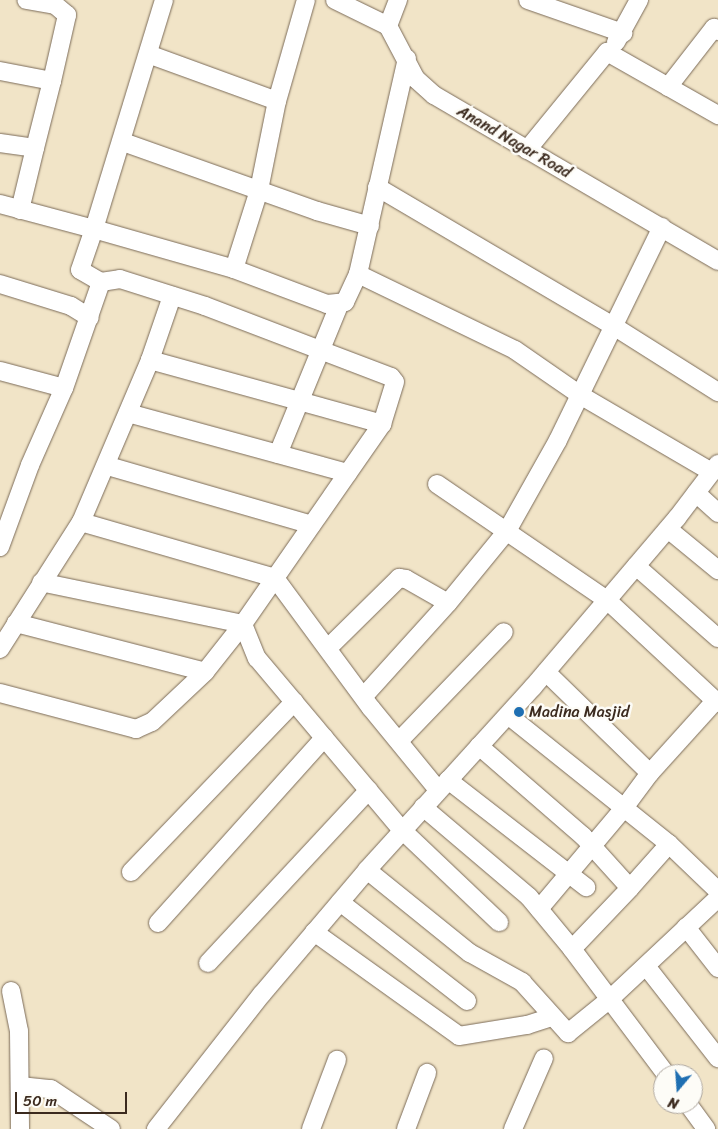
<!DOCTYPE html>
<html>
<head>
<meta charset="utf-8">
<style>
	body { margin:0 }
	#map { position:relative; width:718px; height:1129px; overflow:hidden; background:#f1e4c7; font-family:Sriracha,sans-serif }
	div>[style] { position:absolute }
	.roads { filter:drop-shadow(0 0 1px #7b6b59) drop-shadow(0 0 1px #7b6b59) }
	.minor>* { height:18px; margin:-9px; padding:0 9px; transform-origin:9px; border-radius:9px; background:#fff }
	.dots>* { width:14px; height:14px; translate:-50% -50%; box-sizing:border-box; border:2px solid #fdfcf7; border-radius:50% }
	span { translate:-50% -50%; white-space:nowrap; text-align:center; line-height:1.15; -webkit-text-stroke:5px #fdfcf7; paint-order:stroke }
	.street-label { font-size:16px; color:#3b2a1e }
	.poi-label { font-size:16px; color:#3b2a1e }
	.left { translate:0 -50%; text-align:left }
	.north { position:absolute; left:653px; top:1064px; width:50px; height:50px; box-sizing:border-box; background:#fdfcf7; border:1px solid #afa8a0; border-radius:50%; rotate:198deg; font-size:14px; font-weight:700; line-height:20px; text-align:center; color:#3b2a1e }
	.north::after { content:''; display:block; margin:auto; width:18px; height:22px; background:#1f6fb2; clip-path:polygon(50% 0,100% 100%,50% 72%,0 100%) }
	.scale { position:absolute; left:15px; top:1092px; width:112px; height:22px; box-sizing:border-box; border:2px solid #3b2a1e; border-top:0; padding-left:6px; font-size:15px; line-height:18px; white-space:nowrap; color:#3b2a1e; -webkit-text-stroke:4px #fdfcf7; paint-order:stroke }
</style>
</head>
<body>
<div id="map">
	<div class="roads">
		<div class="minor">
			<div style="left:164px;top:0;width:239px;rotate:107deg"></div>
			<div style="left:94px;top:229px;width:146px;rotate:15.9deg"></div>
			<div style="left:234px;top:269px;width:99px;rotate:20.6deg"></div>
			<div style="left:327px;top:304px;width:18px;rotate:-6deg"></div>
			<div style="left:345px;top:302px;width:31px;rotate:-65deg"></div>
			<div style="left:358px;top:274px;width:221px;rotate:-77.2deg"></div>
			<div style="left:335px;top:0;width:59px;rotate:26.1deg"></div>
			<div style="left:388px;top:26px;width:60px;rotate:62.2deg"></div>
			<div style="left:416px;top:79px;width:24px;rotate:42deg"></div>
			<div style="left:434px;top:95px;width:329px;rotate:30.3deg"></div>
			<div style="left:528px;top:0;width:101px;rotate:19.2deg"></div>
			<div style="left:388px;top:26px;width:28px;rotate:-69deg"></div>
			<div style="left:616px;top:42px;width:48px;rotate:-61.3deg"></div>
			<div style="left:148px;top:54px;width:137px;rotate:20deg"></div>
			<div style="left:0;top:71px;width:53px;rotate:10.9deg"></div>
			<div style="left:52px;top:81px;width:68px;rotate:-77.2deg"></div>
			<div style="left:67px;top:15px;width:16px;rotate:-140deg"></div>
			<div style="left:55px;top:5px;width:29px;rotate:-170deg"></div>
			<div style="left:668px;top:87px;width:75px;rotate:-52.1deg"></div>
			<div style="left:714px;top:28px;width:5px;rotate:37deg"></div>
			<div style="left:123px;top:142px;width:206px;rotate:19.6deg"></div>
			<div style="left:317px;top:211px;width:55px;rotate:15.8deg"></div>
			<div style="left:0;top:143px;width:35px;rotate:8deg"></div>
			<div style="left:35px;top:148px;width:69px;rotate:-75.8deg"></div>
			<div style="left:527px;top:150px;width:127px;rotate:-50.8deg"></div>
			<div style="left:607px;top:52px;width:128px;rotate:29.6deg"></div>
			<div style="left:377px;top:187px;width:276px;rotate:30.5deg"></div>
			<div style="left:615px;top:327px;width:122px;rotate:32.3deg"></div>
			<div style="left:0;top:204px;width:97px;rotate:14.9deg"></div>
			<div style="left:94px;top:229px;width:43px;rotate:108.9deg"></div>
			<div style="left:80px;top:270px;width:24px;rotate:30deg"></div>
			<div style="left:101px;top:282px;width:112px;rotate:109.2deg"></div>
			<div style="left:64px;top:388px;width:66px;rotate:-165.1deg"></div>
			<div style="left:20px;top:210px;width:64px;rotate:-76.4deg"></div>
			<div style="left:234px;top:269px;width:83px;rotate:-72.4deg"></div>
			<div style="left:259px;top:190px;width:91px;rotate:-78.6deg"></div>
			<div style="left:277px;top:101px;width:105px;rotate:-74deg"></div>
			<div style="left:358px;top:274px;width:174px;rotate:25.8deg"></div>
			<div style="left:515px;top:350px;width:79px;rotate:34.7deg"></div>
			<div style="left:580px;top:395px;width:153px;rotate:30.3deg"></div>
			<div style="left:101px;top:282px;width:19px;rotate:-9deg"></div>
			<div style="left:120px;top:279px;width:89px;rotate:17.6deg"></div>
			<div style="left:205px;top:306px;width:199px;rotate:20.9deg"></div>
			<div style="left:391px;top:377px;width:6px;rotate:51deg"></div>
			<div style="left:395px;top:382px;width:44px;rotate:107.2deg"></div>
			<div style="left:382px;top:424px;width:244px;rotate:124.8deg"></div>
			<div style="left:243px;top:624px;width:37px;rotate:68deg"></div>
			<div style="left:257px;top:658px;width:225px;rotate:49.9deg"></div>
			<div style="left:402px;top:830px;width:134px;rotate:43.5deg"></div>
			<div style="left:0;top:284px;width:74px;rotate:17.2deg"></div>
			<div style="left:71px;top:306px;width:22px;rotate:32deg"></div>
			<div style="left:150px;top:360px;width:241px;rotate:15.4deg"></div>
			<div style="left:128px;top:413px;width:228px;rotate:15.3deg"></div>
			<div style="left:278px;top:454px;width:161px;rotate:-67.7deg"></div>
			<div style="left:108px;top:466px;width:212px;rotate:16.1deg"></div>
			<div style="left:437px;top:484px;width:206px;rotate:34.3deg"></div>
			<div style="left:607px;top:600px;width:151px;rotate:42.9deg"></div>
			<div style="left:696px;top:493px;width:30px;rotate:42deg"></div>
			<div style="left:81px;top:522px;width:202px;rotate:16.1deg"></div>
			<div style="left:275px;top:578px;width:162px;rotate:53.6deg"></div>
			<div style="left:371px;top:708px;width:106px;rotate:50.7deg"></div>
			<div style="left:668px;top:529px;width:65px;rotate:39.4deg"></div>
			<div style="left:0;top:547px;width:87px;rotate:-69.9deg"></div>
			<div style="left:30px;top:465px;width:84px;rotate:-66.2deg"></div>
			<div style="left:636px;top:566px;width:109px;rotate:41.3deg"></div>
			<div style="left:16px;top:623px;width:195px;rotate:14.5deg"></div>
			<div style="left:205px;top:672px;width:61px;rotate:-51.6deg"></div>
			<div style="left:243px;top:624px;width:206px;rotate:-168.3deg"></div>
			<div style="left:328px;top:648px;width:100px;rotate:-44.6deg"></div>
			<div style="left:399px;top:578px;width:7px;rotate:8deg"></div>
			<div style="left:406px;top:579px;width:48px;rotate:29.7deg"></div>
			<div style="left:0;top:649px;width:151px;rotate:-57.5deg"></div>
			<div style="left:81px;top:522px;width:176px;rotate:-66.9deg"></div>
			<div style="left:150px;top:360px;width:68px;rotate:-71deg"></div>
			<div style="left:546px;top:672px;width:145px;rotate:44.2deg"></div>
			<div style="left:0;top:693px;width:141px;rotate:14.8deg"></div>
			<div style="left:136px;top:729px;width:17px;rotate:-24deg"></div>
			<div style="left:152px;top:722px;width:73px;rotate:-43.3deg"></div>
			<div style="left:364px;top:696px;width:125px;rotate:-47.9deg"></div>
			<div style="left:448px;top:603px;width:93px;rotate:-50.7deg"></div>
			<div style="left:507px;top:531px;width:104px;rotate:-60.7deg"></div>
			<div style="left:558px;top:440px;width:237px;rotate:-64deg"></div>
			<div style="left:399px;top:741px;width:151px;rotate:-46.1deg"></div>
			<div style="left:479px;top:746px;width:138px;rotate:40.9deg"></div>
			<div style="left:583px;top:836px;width:70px;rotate:47.9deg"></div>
			<div style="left:448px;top:780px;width:175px;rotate:37.8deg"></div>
			<div style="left:423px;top:807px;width:139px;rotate:40.3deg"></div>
			<div style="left:529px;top:897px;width:67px;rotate:50.4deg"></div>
			<div style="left:572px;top:949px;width:84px;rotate:-46.4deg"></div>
			<div style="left:630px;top:888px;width:59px;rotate:-48.4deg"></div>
			<div style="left:669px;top:844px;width:206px;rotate:-141.3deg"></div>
			<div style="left:669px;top:844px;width:68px;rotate:43.8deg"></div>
			<div style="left:367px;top:870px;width:132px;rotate:38.9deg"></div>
			<div style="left:470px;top:953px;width:60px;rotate:29.1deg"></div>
			<div style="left:522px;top:982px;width:69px;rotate:48deg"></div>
			<div style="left:568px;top:1033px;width:54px;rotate:-39deg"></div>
			<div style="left:610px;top:999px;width:148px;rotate:-43.1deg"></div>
			<div style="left:131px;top:872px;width:236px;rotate:-46.2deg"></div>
			<div style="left:340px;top:902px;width:161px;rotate:37.9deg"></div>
			<div style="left:539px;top:909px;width:132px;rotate:-49.9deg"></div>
			<div style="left:624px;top:808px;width:44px;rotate:-53.4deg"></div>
			<div style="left:650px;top:773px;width:98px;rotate:-47.9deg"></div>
			<div style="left:158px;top:923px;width:249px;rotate:-48.1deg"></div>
			<div style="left:686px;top:927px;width:52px;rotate:52deg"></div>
			<div style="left:314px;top:932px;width:178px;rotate:35.6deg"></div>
			<div style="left:459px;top:1036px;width:69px;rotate:-9.2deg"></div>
			<div style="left:527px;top:1025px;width:26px;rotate:-18deg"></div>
			<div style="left:572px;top:949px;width:156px;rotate:53.1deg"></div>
			<div style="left:208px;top:963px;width:236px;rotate:-47.1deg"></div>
			<div style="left:646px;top:966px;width:117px;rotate:52deg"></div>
			<div style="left:11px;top:991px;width:41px;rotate:78.7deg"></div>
			<div style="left:19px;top:1031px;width:98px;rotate:89.4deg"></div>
			<div style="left:20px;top:1086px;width:31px;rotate:6deg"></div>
			<div style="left:51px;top:1089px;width:72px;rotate:33.7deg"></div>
			<div style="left:688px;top:1104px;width:31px;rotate:54deg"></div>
			<div style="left:156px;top:1129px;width:172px;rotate:-51.9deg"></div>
			<div style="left:262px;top:994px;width:162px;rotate:-49.7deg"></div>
			<div style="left:367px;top:870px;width:247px;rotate:-47.8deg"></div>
			<div style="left:533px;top:687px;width:222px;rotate:-49.6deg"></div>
			<div style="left:677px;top:518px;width:68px;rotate:-52.8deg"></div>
			<div style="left:311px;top:1129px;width:74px;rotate:-69.4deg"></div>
			<div style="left:406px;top:1129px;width:60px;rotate:-69.4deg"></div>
			<div style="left:513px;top:1129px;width:77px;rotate:-66.4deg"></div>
		</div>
	</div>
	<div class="dots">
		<div style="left:519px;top:712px;background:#1f6fb2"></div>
	</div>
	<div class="street-label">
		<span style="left:514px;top:142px;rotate:30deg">Anand Nagar Road</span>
	</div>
	<div class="poi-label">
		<span class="left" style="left:529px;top:712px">Madina Masjid</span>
	</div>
	<div class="north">N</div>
	<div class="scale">50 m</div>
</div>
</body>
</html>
